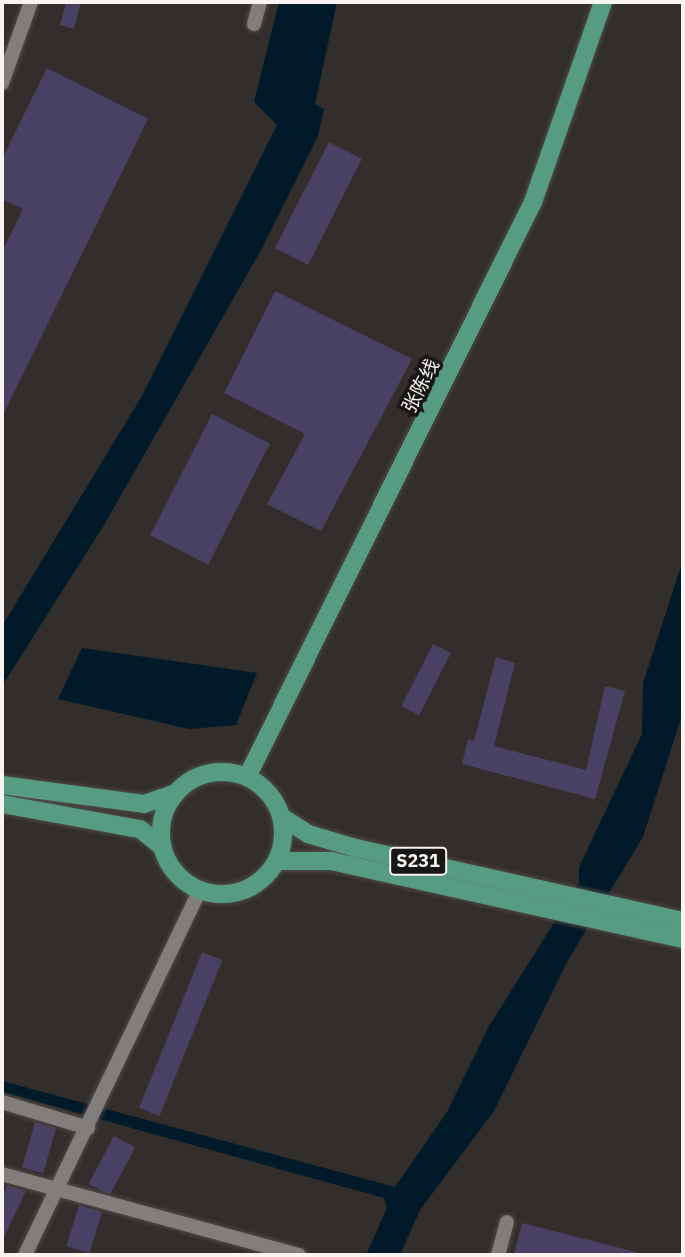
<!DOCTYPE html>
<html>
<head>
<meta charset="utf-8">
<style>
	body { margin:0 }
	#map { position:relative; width:685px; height:1257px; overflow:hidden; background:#322e2b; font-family:"IBM Plex Sans","Noto Sans SC",sans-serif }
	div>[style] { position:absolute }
	.water>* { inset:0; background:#001a29 }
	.building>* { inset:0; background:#494164; transform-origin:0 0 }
	.roads { filter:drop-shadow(0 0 2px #4f4b49) drop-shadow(0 0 2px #4f4b49) }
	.minor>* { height:14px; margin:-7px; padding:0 7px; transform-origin:7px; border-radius:7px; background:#827e7b }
	.major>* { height:18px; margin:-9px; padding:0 9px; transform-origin:9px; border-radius:9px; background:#559c83 }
	.major>.ring { margin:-9px; padding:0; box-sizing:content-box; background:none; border:18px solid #559c83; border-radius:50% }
	span { translate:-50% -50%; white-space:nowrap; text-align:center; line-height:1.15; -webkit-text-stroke:7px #181715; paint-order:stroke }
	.shield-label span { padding:2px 5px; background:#181715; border:2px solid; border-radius:5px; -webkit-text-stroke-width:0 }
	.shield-label { font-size:18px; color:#f7f4f2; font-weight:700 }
	.street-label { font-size:19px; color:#f7f4f2 }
	.frame { position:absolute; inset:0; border:4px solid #f7f4f2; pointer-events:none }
</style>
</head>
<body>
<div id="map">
	<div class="water">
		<div style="clip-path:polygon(279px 2px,337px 2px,315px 104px,324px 109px,318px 136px,261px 250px,104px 525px,2px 686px,2px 626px,142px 396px,277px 125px,254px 102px)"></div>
		<div style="clip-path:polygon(683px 560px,683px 712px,643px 837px,568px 960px,494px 1111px,420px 1210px,400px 1255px,366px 1255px,387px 1208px,384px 1198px,2px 1092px,2px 1081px,395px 1187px,447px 1112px,489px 1026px,579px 883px,579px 867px,642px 734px,643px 683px)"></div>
		<div style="clip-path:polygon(82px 648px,257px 673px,236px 725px,189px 729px,58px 699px)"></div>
	</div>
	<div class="building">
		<div style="clip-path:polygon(66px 2px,81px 2px,74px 29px,60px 25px)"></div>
		<div style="clip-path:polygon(47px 68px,148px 119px,2px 417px,2px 252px,23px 209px,2px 199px,2px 159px)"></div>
		<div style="left:329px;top:142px;width:37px;height:119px;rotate:27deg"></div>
		<div style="clip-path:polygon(275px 291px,412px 359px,321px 531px,267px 504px,305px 434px,224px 393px)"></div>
		<div style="left:212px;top:414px;width:65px;height:136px;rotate:27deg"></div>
		<div style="left:433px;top:644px;width:20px;height:70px;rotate:27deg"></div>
		<div style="clip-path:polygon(496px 657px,515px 663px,494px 746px,586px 770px,605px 686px,625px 691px,595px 799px,462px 764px,468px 740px,474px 741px)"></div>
		<div style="left:202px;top:952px;width:22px;height:168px;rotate:22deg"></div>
		<div style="left:35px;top:1122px;width:22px;height:47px;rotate:16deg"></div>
		<div style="left:114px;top:1136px;width:24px;height:54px;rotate:28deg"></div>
		<div style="clip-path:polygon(7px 1185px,26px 1191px,2px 1241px,2px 1197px)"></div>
		<div style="left:79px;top:1205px;width:24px;height:43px;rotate:17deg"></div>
		<div style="clip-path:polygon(522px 1223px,636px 1252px,636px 1255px,514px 1255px)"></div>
	</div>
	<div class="roads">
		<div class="minor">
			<div style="left:254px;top:24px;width:23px;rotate:-75deg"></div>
			<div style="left:2px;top:83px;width:86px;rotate:-70.3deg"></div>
			<div style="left:2px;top:1102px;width:90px;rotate:16.8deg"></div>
			<div style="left:2px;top:1174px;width:308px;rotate:15.3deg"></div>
			<div style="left:25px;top:1255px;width:405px;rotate:-64.4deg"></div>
			<div style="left:498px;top:1255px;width:34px;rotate:-75deg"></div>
		</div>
		<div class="major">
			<div class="ring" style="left:161px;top:772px;width:104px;height:104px"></div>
			<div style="left:247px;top:777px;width:642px;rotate:-63.55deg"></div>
			<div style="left:533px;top:202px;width:212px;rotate:-70.7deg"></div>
			<div style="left:2px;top:785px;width:143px;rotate:7.6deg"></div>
			<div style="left:144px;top:804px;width:34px;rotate:-19deg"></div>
			<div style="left:2px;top:804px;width:140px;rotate:10.3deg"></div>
			<div style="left:140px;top:829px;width:28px;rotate:39deg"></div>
			<div style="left:282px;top:817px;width:31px;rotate:33deg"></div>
			<div style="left:308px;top:834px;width:50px;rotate:16.3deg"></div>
			<div style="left:356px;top:848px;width:335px;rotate:12.6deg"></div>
			<div style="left:277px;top:861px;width:54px"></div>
			<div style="left:331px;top:861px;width:361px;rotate:12.5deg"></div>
		</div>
	</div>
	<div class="shield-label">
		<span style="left:418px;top:861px">S231</span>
	</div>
	<div class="street-label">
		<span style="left:421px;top:386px;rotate:-63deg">张陈线</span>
	</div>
	<div class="frame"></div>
</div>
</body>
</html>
